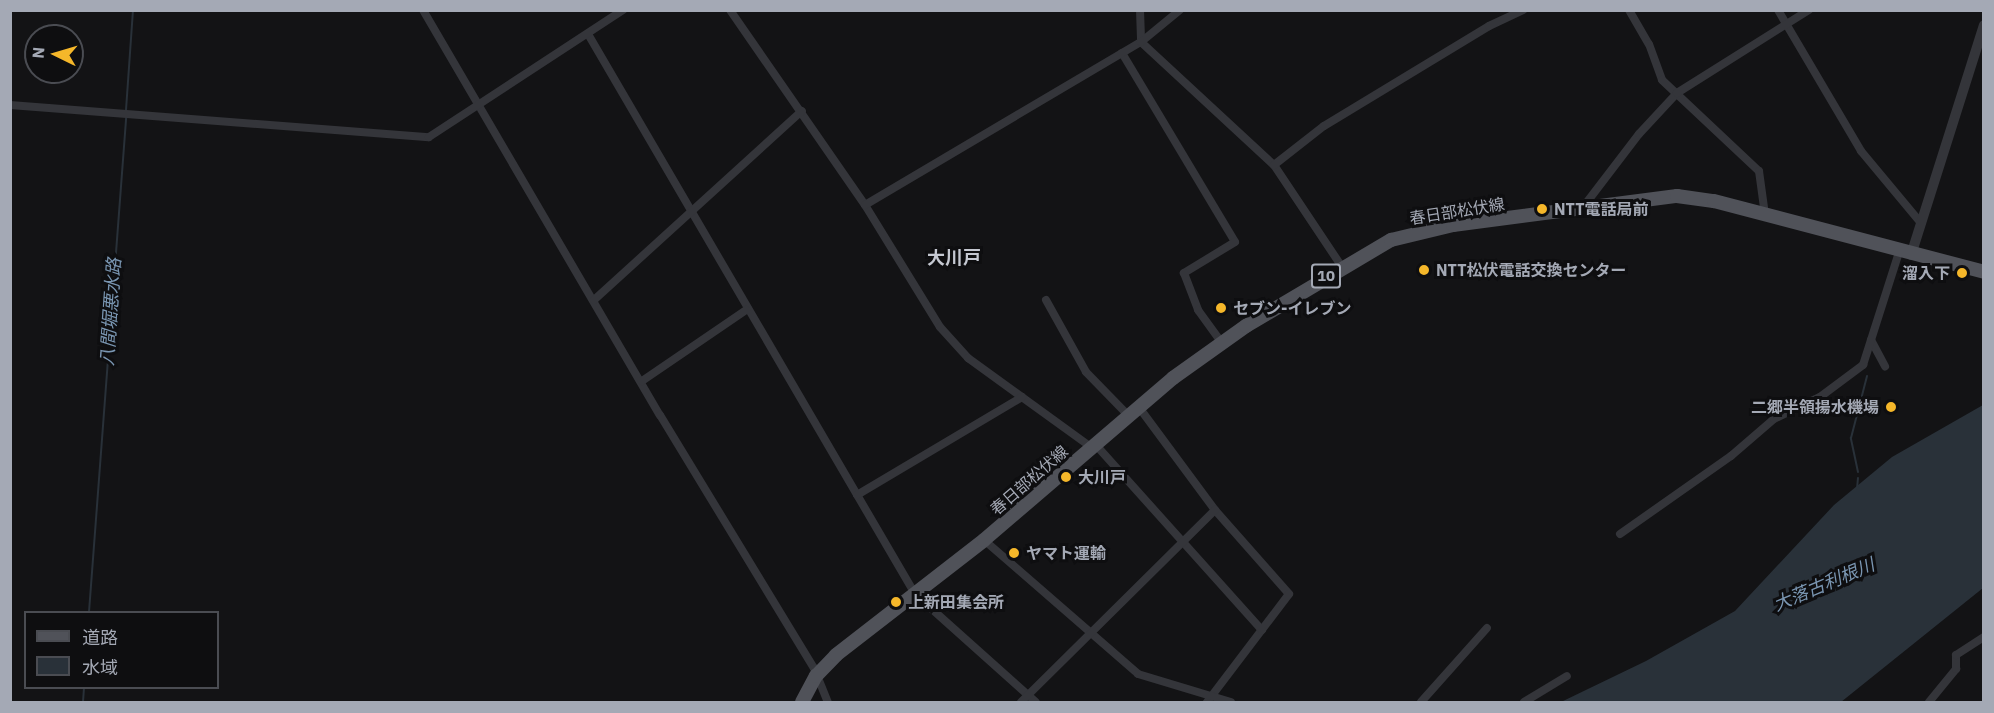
<!DOCTYPE html>
<html>
<head>
<meta charset="utf-8">
<style>
	body { margin:0 }
	#map { position:relative; width:1994px; height:713px; overflow:hidden; background:#131315; font-family:"IBM Plex Sans","Noto Sans JP",sans-serif }
	div>[style] { position:absolute }
	.water>* { inset:0; background:#293139 }
	.stream>* { height:2px; margin:-1px; padding:0 1px; transform-origin:1px; border-radius:1px; background:#293139 }
	.minor>* { height:8px; margin:-4px; padding:0 4px; transform-origin:4px; border-radius:4px; background:#34353a }
	.tertiary>* { height:10px; margin:-5px; padding:0 5px; transform-origin:5px; border-radius:5px; background:#34353a }
	.primary>* { height:14px; margin:-7px; padding:0 7px; transform-origin:7px; border-radius:7px; background:#505259 }
	.dots>* { width:16px; height:16px; translate:-50% -50%; box-sizing:border-box; border:3px solid #0e0e10; border-radius:50% }
	span { translate:-50% -50%; white-space:nowrap; text-align:center; line-height:1.15; -webkit-text-stroke:6px #0e0e10; paint-order:stroke }
	.shield-label span { padding:2px 4px; background:#0e0e10; border:2px solid; border-radius:4px; -webkit-text-stroke-width:0 }
	.shield-label { font-size:15px; color:#a4a9b5; font-weight:700 }
	.poi-label { font-size:16px; color:#a4a9b5; font-weight:700 }
	.left { translate:0 -50%; text-align:left }
	.right { translate:-100% -50%; text-align:right }
	.street-label { font-size:16px; color:#a4a9b5 }
	.neighbourhood-label { font-size:18px; color:#c5c8d1; font-weight:700 }
	.water-label { font-size:18px; color:#7a96b2; font-style:italic }
	.frame { position:absolute; inset:0; border:12px solid #a4a9b5; pointer-events:none }
	.legend { position:absolute; left:24px; top:611px; width:195px; height:78px; box-sizing:border-box; background:#0e0e10; border:2px solid #4a4c52; margin:0; padding:8px 10px; list-style:none; font-size:18px; color:#a4a9b5 }
	.legend li { display:flex; align-items:center; gap:12px; height:30px }
	.legend b { width:30px; border:2px solid #4a4c52 }
	.north { position:absolute; left:24px; top:24px; width:60px; height:60px; box-sizing:border-box; background:#0e0e10; border:2px solid #4a4c52; border-radius:50%; rotate:275deg; font-size:16px; font-weight:700; line-height:24px; text-align:center; color:#a4a9b5 }
	.north::after { content:''; display:block; margin:auto; width:21px; height:27px; background:#f5b72a; clip-path:polygon(50% 0,100% 100%,50% 72%,0 100%) }
</style>
</head>
<body>
<div id="map">
	<div class="water">
		<div style="clip-path:polygon(1983px 405px,1983px 588px,1841px 702px,1561px 702px,1646px 661px,1735px 611px,1834px 505px,1892px 457px)"></div>
	</div>
	<div class="stream">
		<div style="left:126px;top:110px;width:100px;rotate:-86deg"></div>
		<div style="left:1858px;top:472px;width:35px;rotate:-102deg"></div>
		<div style="left:1851px;top:438px;width:64px;rotate:-75.5deg"></div>
		<div style="left:1857px;top:489px;width:11px;rotate:-85deg"></div>
		<div style="left:89px;top:612px;width:497px;rotate:-85.7deg"></div>
		<div style="left:83px;top:702px;width:14px;rotate:-86deg"></div>
	</div>
	<div class="minor">
		<div style="left:423px;top:10px;width:469px;rotate:59.7deg"></div>
		<div style="left:660px;top:415px;width:296px;rotate:58.7deg"></div>
		<div style="left:814px;top:668px;width:37px;rotate:68deg"></div>
		<div style="left:730px;top:10px;width:237px;rotate:55.3deg"></div>
		<div style="left:865px;top:205px;width:143px;rotate:58.4deg"></div>
		<div style="left:940px;top:327px;width:42px;rotate:47.9deg"></div>
		<div style="left:968px;top:358px;width:152px;rotate:35.9deg"></div>
		<div style="left:1140px;top:10px;width:32px;rotate:88deg"></div>
		<div style="left:1141px;top:42px;width:181px;rotate:42.8deg"></div>
		<div style="left:1274px;top:165px;width:123px;rotate:56.3deg"></div>
		<div style="left:1629px;top:10px;width:39px;rotate:60deg"></div>
		<div style="left:1649px;top:44px;width:38px;rotate:70deg"></div>
		<div style="left:1662px;top:80px;width:133px;rotate:43.2deg"></div>
		<div style="left:1759px;top:171px;width:44px;rotate:82.2deg"></div>
		<div style="left:1778px;top:10px;width:164px;rotate:59.5deg"></div>
		<div style="left:1861px;top:151px;width:94px;rotate:50.2deg"></div>
		<div style="left:588px;top:34px;width:648px;rotate:59.72deg"></div>
		<div style="left:915px;top:594px;width:162px;rotate:41.8deg"></div>
		<div style="left:1122px;top:53px;width:220px;rotate:59.1deg"></div>
		<div style="left:1235px;top:242px;width:60px;rotate:148.7deg"></div>
		<div style="left:1184px;top:273px;width:40px;rotate:69deg"></div>
		<div style="left:1198px;top:310px;width:39px;rotate:54deg"></div>
		<div style="left:10px;top:105px;width:420px;rotate:4.4deg"></div>
		<div style="left:429px;top:137px;width:232px;rotate:-33.2deg"></div>
		<div style="left:1274px;top:165px;width:63px;rotate:-38deg"></div>
		<div style="left:1324px;top:126px;width:193px;rotate:-31.2deg"></div>
		<div style="left:1489px;top:26px;width:38px;rotate:-25deg"></div>
		<div style="left:1587px;top:202px;width:86px;rotate:-52.6deg"></div>
		<div style="left:1639px;top:134px;width:56px;rotate:-47.2deg"></div>
		<div style="left:1677px;top:93px;width:156px;rotate:-32.2deg"></div>
		<div style="left:865px;top:205px;width:321px;rotate:-30.6deg"></div>
		<div style="left:1141px;top:42px;width:50px;rotate:-39.4deg"></div>
		<div style="left:594px;top:300px;width:281px;rotate:-42.3deg"></div>
		<div style="left:1046px;top:300px;width:82px;rotate:60.9deg"></div>
		<div style="left:1086px;top:372px;width:60px;rotate:45.7deg"></div>
		<div style="left:1871px;top:340px;width:30px;rotate:62deg"></div>
		<div style="left:642px;top:381px;width:126px;rotate:-34.3deg"></div>
		<div style="left:1138px;top:406px;width:129px;rotate:53.5deg"></div>
		<div style="left:1215px;top:510px;width:112px;rotate:48.6deg"></div>
		<div style="left:1289px;top:594px;width:136px;rotate:127.2deg"></div>
		<div style="left:1095px;top:444px;width:250px;rotate:48.1deg"></div>
		<div style="left:857px;top:495px;width:192px;rotate:-30.7deg"></div>
		<div style="left:1620px;top:534px;width:136px;rotate:-35.1deg"></div>
		<div style="left:1731px;top:456px;width:57px;rotate:-40.7deg"></div>
		<div style="left:1774px;top:419px;width:51px;rotate:-25.6deg"></div>
		<div style="left:1820px;top:397px;width:54px;rotate:-36.7deg"></div>
		<div style="left:1863px;top:365px;width:119px;rotate:-72.3deg"></div>
		<div style="left:984px;top:540px;width:204px;rotate:41deg"></div>
		<div style="left:1138px;top:674px;width:97px;rotate:16.8deg"></div>
		<div style="left:1021px;top:702px;width:273px;rotate:-44.7deg"></div>
		<div style="left:1421px;top:702px;width:99px;rotate:-48.3deg"></div>
		<div style="left:1524px;top:702px;width:50px;rotate:-31.2deg"></div>
		<div style="left:1929px;top:702px;width:43px;rotate:-50.7deg"></div>
		<div style="left:1956px;top:669px;width:14px;rotate:-90deg"></div>
		<div style="left:1956px;top:655px;width:33px;rotate:-33deg"></div>
	</div>
	<div class="tertiary">
		<div style="left:1911px;top:255px;width:241px;rotate:-72.4deg"></div>
	</div>
	<div class="primary">
		<div style="left:802px;top:702px;width:30px;rotate:-62deg"></div>
		<div style="left:816px;top:676px;width:29px;rotate:-46deg"></div>
		<div style="left:836px;top:655px;width:187px;rotate:-37.8deg"></div>
		<div style="left:984px;top:540px;width:249px;rotate:-40.6deg"></div>
		<div style="left:1173px;top:378px;width:90px;rotate:-35.5deg"></div>
		<div style="left:1246px;top:326px;width:169px;rotate:-30.7deg"></div>
		<div style="left:1391px;top:240px;width:64px;rotate:-13.6deg"></div>
		<div style="left:1453px;top:225px;width:226px;rotate:-7.4deg"></div>
		<div style="left:1677px;top:196px;width:37px;rotate:8deg"></div>
		<div style="left:1714px;top:201px;width:279px;rotate:14.7deg"></div>
	</div>
	<div class="dots">
		<div style="left:1542px;top:209px;background:#f5b72a"></div>
		<div style="left:1424px;top:270px;background:#f5b72a"></div>
		<div style="left:1962px;top:273px;background:#f5b72a"></div>
		<div style="left:1221px;top:308px;background:#f5b72a"></div>
		<div style="left:1891px;top:407px;background:#f5b72a"></div>
		<div style="left:1066px;top:477px;background:#f5b72a"></div>
		<div style="left:1014px;top:553px;background:#f5b72a"></div>
		<div style="left:896px;top:602px;background:#f5b72a"></div>
	</div>
	<div class="shield-label">
		<span style="left:1326px;top:276px">10</span>
	</div>
	<div class="poi-label">
		<span class="left" style="left:1554px;top:209px">NTT電話局前</span>
		<span class="left" style="left:1436px;top:270px">NTT松伏電話交換センター</span>
		<span class="right" style="left:1950px;top:273px">溜入下</span>
		<span class="left" style="left:1233px;top:308px">セブン-イレブン</span>
		<span class="right" style="left:1879px;top:407px">二郷半領揚水機場</span>
		<span class="left" style="left:1078px;top:477px">大川戸</span>
		<span class="left" style="left:1026px;top:553px">ヤマト運輸</span>
		<span class="left" style="left:908px;top:602px">上新田集会所</span>
	</div>
	<div class="street-label">
		<span style="left:1457px;top:211px;rotate:-9deg">春日部松伏線</span>
		<span style="left:1029px;top:480px;rotate:-41deg">春日部松伏線</span>
	</div>
	<div class="neighbourhood-label">
		<span style="left:954px;top:258px">大川戸</span>
	</div>
	<div class="water-label">
		<span style="left:111px;top:312px;rotate:-86deg">八間堀悪水路</span>
		<span style="left:1824px;top:585px;rotate:-23deg">大落古利根川</span>
	</div>
	<div class="frame"></div>
	<ul class="legend">
	<li><b style="height:8px;background:#505259"></b>道路</li>
	<li><b style="height:16px;background:#293139"></b>水域</li>
	</ul>
	<div class="north">N</div>
</div>
</body>
</html>
